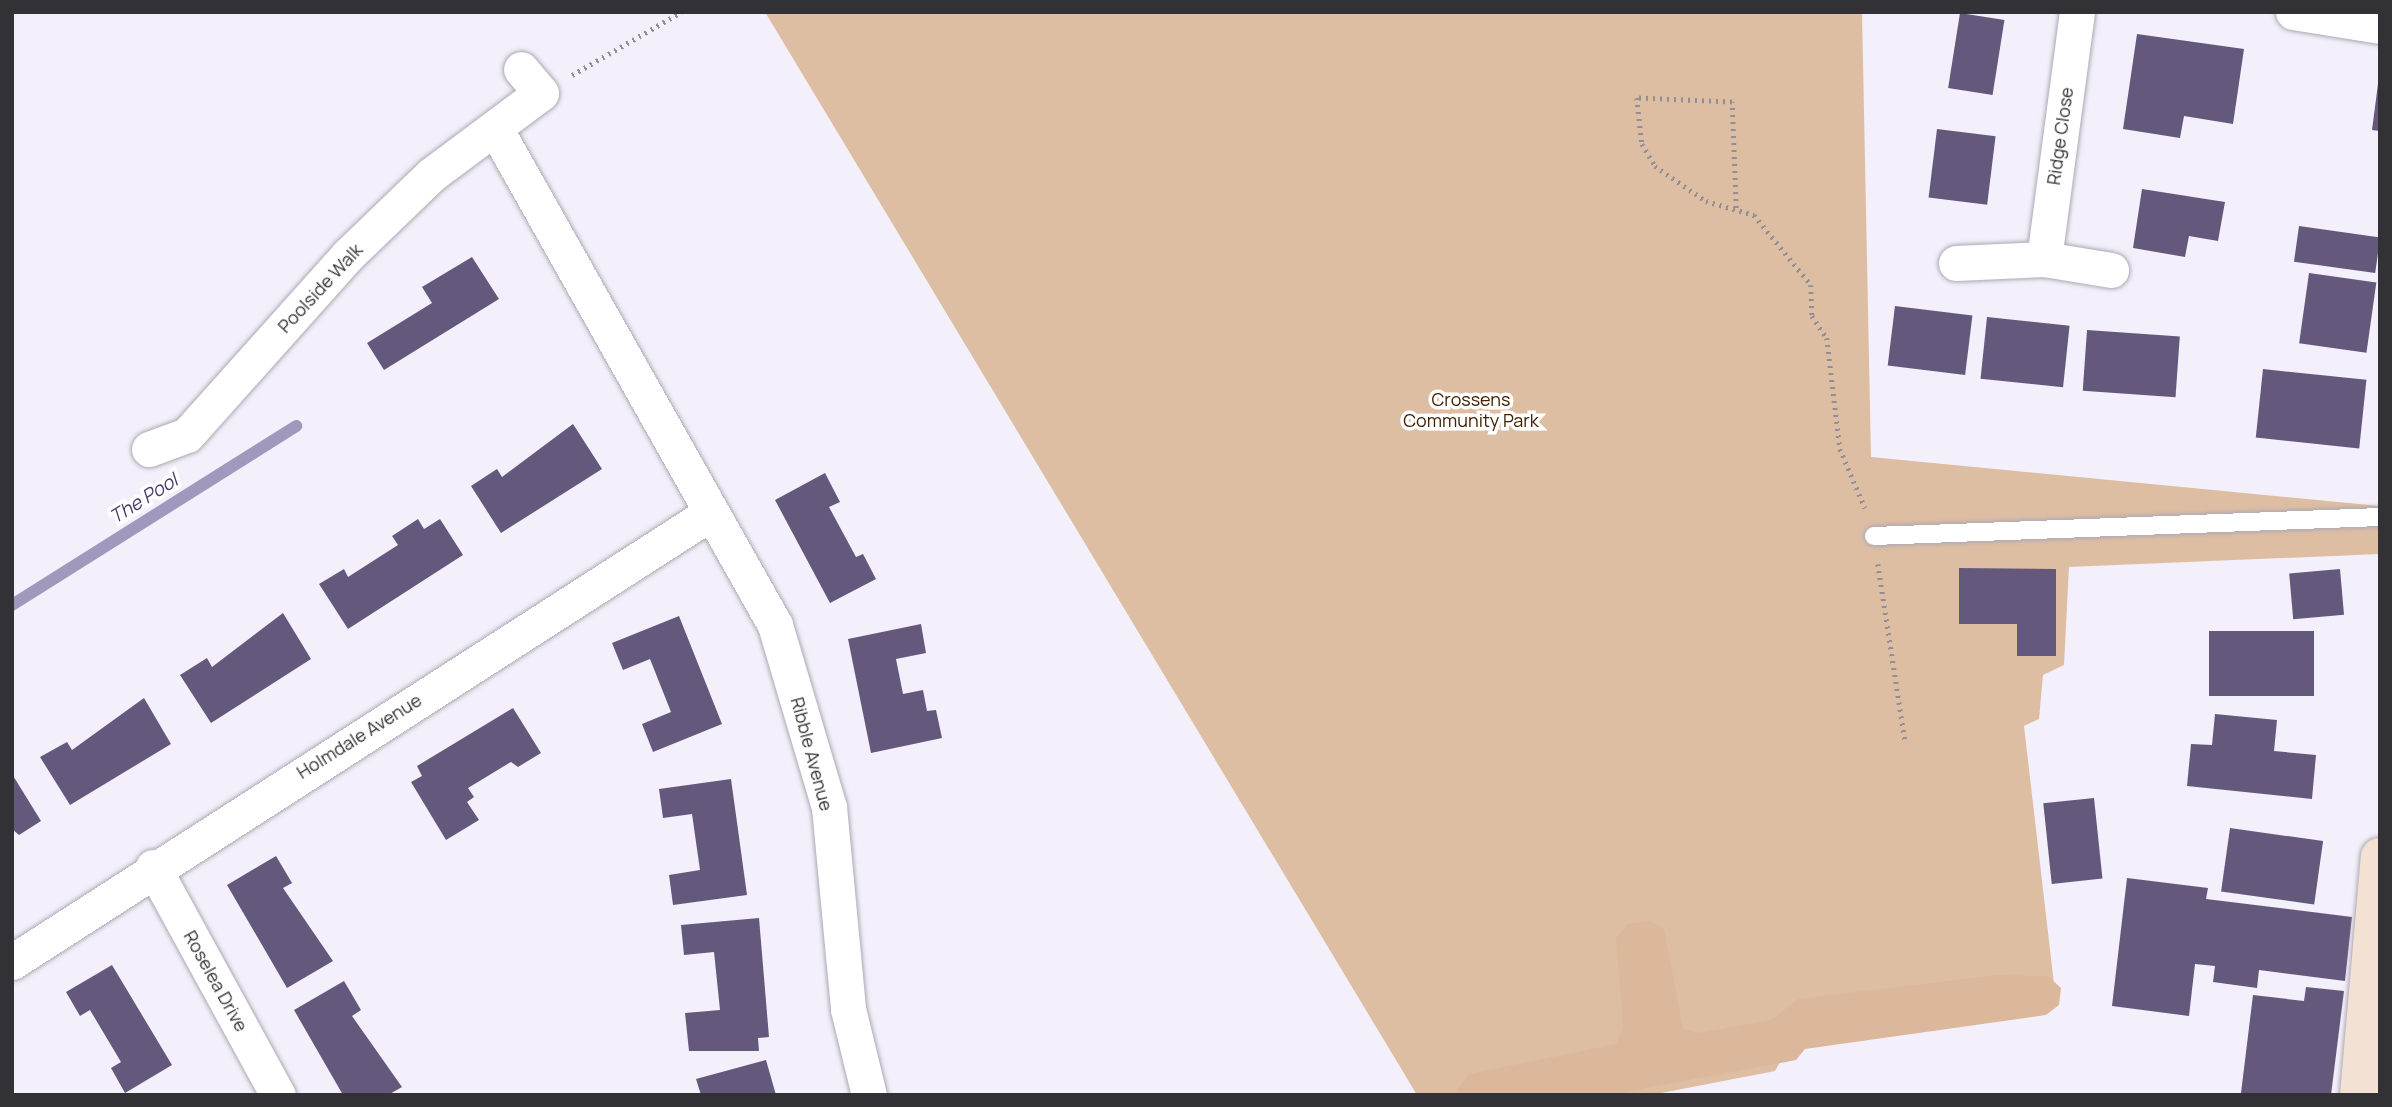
<!DOCTYPE html>
<html>
<head>
<meta charset="utf-8">
<style>
	body { margin:0 }
	#map { position:relative; width:2392px; height:1107px; overflow:hidden; background:#f3f0fb; font-family:Manrope,sans-serif }
	div>[style] { position:absolute }
	.green>* { inset:0; background:#debea3 }
	.forest>* { inset:0; background:#dbb89b }
	.stream>* { height:12px; margin:-6px; padding:0 6px; transform-origin:6px; border-radius:6px; background:#a297bd }
	.building>* { inset:0; background:#64597c; transform-origin:0 0 }
	.path>* { height:4.5px; margin-top:-2.25px; transform-origin:0; background:repeating-linear-gradient(90deg,#918f96 0 2px,transparent 0 7px) }
	.roads { filter:drop-shadow(0 0 2px #aca9b4) drop-shadow(0 0 2px #aca9b4) }
	.lane>* { height:18px; margin:-9px; padding:0 9px; transform-origin:9px; border-radius:9px; background:#fff }
	.street>* { height:35px; margin:-17.5px; padding:0 17.5px; transform-origin:17.5px; border-radius:17.5px; background:#fff }
	.secondary>* { height:38px; margin:-19px; padding:0 19px; transform-origin:19px; border-radius:19px; background:#f3e1d3 }
	span { translate:-50% -50%; white-space:nowrap; text-align:center; line-height:1.15; -webkit-text-stroke:7px #fff; paint-order:stroke }
	.street-label { font-size:18px; color:#323135 }
	.park-label { font-size:18px; color:#422000 }
	.water-label { font-size:19px; color:#4b396c; font-style:italic }
	.frame { position:absolute; inset:0; border:14px solid #323135; pointer-events:none }
</style>
</head>
<body>
<div id="map">
	<div class="green">
		<div style="clip-path:polygon(765px 12px,1862px 12px,1871px 457px,2380px 506px,2380px 554px,2069px 567px,2064px 665px,2043px 675px,2039px 719px,2024px 726px,2054px 984px,1808px 1013px,1775px 1071px,1651px 1095px,1417px 1095px)"></div>
	</div>
	<div class="forest">
		<div style="clip-path:polygon(1651px 921px,1664px 929px,1683px 1028px,1698px 1033px,1771px 1020px,1798px 999px,1997px 975px,2048px 976px,2061px 988px,2059px 1005px,2046px 1015px,1805px 1049px,1796px 1060px,1610px 1095px,1453px 1095px,1469px 1074px,1616px 1044px,1623px 1028px,1616px 938px,1627px 924px)"></div>
	</div>
	<div class="stream">
		<div style="left:12px;top:605px;width:336px;rotate:-32.2deg"></div>
	</div>
	<div class="building">
		<div style="left:1960px;top:13px;width:45px;height:76px;rotate:9deg"></div>
		<div style="clip-path:polygon(2137px 34px,2244px 49px,2233px 124px,2184px 116px,2180px 138px,2123px 129px)"></div>
		<div style="clip-path:polygon(2378px 84px,2380px 84px,2380px 131px,2372px 130px)"></div>
		<div style="left:1937px;top:129px;width:59px;height:69px;rotate:7deg"></div>
		<div style="clip-path:polygon(2142px 189px,2225px 202px,2218px 241px,2189px 236px,2185px 257px,2133px 248px)"></div>
		<div style="left:2299px;top:226px;width:82px;height:36px;rotate:8deg"></div>
		<div style="clip-path:polygon(472px 257px,499px 299px,384px 370px,367px 343px,432px 303px,422px 287px)"></div>
		<div style="left:2309px;top:273px;width:68px;height:71px;rotate:8deg"></div>
		<div style="left:1895px;top:306px;width:78px;height:60px;rotate:7deg"></div>
		<div style="left:1987px;top:317px;width:83px;height:62px;rotate:6deg"></div>
		<div style="left:2087px;top:330px;width:93px;height:61px;rotate:4deg"></div>
		<div style="left:2263px;top:369px;width:104px;height:69px;rotate:6deg"></div>
		<div style="clip-path:polygon(573px 424px,602px 469px,501px 533px,471px 486px,497px 469px,502px 477px)"></div>
		<div style="clip-path:polygon(825px 473px,840px 502px,829px 507px,856px 557px,863px 554px,876px 579px,830px 603px,775px 500px)"></div>
		<div style="clip-path:polygon(418px 519px,424px 529px,440px 519px,463px 555px,348px 629px,319px 584px,344px 569px,348px 577px,398px 545px,392px 536px)"></div>
		<div style="clip-path:polygon(1959px 568px,2056px 569px,2056px 656px,2017px 656px,2017px 624px,1959px 624px)"></div>
		<div style="left:2340px;top:569px;width:46px;height:51px;rotate:85deg"></div>
		<div style="clip-path:polygon(283px 613px,311px 659px,211px 723px,180px 675px,207px 658px,212px 667px)"></div>
		<div style="clip-path:polygon(679px 616px,722px 724px,653px 752px,642px 724px,671px 712px,650px 659px,623px 670px,612px 643px)"></div>
		<div style="clip-path:polygon(921px 624px,926px 653px,896px 659px,903px 694px,923px 690px,927px 711px,936px 710px,942px 738px,871px 753px,848px 639px)"></div>
		<div style="left:2209px;top:631px;width:105px;height:65px"></div>
		<div style="clip-path:polygon(144px 698px,171px 744px,70px 805px,40px 757px,67px 742px,72px 750px)"></div>
		<div style="clip-path:polygon(513px 708px,541px 753px,518px 767px,511px 762px,468px 788px,474px 797px,467px 802px,479px 820px,446px 840px,411px 782px,422px 776px,417px 766px)"></div>
		<div style="clip-path:polygon(2215px 714px,2277px 720px,2274px 751px,2316px 755px,2312px 799px,2187px 786px,2191px 744px,2212px 745px)"></div>
		<div style="clip-path:polygon(12px 774px,41px 821px,19px 835px,12px 829px)"></div>
		<div style="clip-path:polygon(731px 779px,747px 895px,673px 905px,669px 875px,700px 870px,692px 814px,663px 818px,659px 789px)"></div>
		<div style="left:2094px;top:798px;width:81px;height:51px;rotate:84deg"></div>
		<div style="left:2230px;top:828px;width:94px;height:64px;rotate:8deg"></div>
		<div style="clip-path:polygon(276px 856px,292px 883px,283px 888px,333px 961px,287px 988px,227px 885px)"></div>
		<div style="clip-path:polygon(2127px 878px,2208px 888px,2206px 899px,2352px 917px,2345px 981px,2259px 970px,2257px 988px,2213px 982px,2215px 966px,2195px 964px,2189px 1016px,2112px 1006px)"></div>
		<div style="clip-path:polygon(759px 918px,769px 1037px,758px 1038px,759px 1051px,689px 1051px,685px 1013px,720px 1010px,714px 952px,684px 955px,681px 925px)"></div>
		<div style="clip-path:polygon(112px 965px,172px 1065px,125px 1093px,111px 1068px,121px 1062px,90px 1010px,80px 1016px,66px 992px)"></div>
		<div style="clip-path:polygon(344px 981px,361px 1010px,352px 1016px,402px 1087px,388px 1095px,343px 1095px,294px 1010px)"></div>
		<div style="clip-path:polygon(2306px 987px,2344px 991px,2331px 1095px,2241px 1093px,2253px 995px,2304px 1001px)"></div>
		<div style="clip-path:polygon(766px 1060px,776px 1095px,701px 1095px,696px 1079px)"></div>
	</div>
	<div class="path">
		<div style="left:572px;top:75px;width:126px;rotate:-30deg"></div>
		<div style="left:1736px;top:208px;width:106px;rotate:-92.2deg"></div>
		<div style="left:1732px;top:102px;width:95px;rotate:-177.6deg"></div>
		<div style="left:1637px;top:98px;width:46px;rotate:83.8deg"></div>
		<div style="left:1642px;top:144px;width:26px;rotate:59deg"></div>
		<div style="left:1655px;top:166px;width:62px;rotate:34.5deg"></div>
		<div style="left:1706px;top:201px;width:50px;rotate:16.3deg"></div>
		<div style="left:1754px;top:215px;width:90px;rotate:50.8deg"></div>
		<div style="left:1811px;top:285px;width:31px;rotate:88deg"></div>
		<div style="left:1812px;top:316px;width:27px;rotate:56deg"></div>
		<div style="left:1827px;top:338px;width:112px;rotate:83.3deg"></div>
		<div style="left:1840px;top:449px;width:64px;rotate:67deg"></div>
		<div style="left:1878px;top:564px;width:178px;rotate:81.3deg"></div>
	</div>
	<div class="roads">
		<div class="lane">
			<div style="left:1874px;top:536px;width:506px;rotate:-2.15deg"></div>
		</div>
		<div class="street">
			<div style="left:2293px;top:12px;width:88px;rotate:9.1deg"></div>
			<div style="left:495px;top:128px;width:570px;rotate:60.6deg"></div>
			<div style="left:775px;top:625px;width:190px;rotate:73.5deg"></div>
			<div style="left:829px;top:807px;width:203px;rotate:84.6deg"></div>
			<div style="left:848px;top:1009px;width:89px;rotate:76.3deg"></div>
			<div style="left:2044px;top:259px;width:249px;rotate:-82.4deg"></div>
			<div style="left:1956px;top:263px;width:88px;rotate:-2.6deg"></div>
			<div style="left:2044px;top:259px;width:68px;rotate:9.3deg"></div>
			<div style="left:149px;top:449px;width:40px;rotate:-20.2deg"></div>
			<div style="left:187px;top:435px;width:241px;rotate:-48.2deg"></div>
			<div style="left:348px;top:255px;width:115px;rotate:-43.9deg"></div>
			<div style="left:431px;top:175px;width:137px;rotate:-36.7deg"></div>
			<div style="left:541px;top:93px;width:31px;rotate:-130deg"></div>
			<div style="left:153px;top:867px;width:260px;rotate:61.3deg"></div>
			<div style="left:12px;top:962px;width:829px;rotate:-32.73deg"></div>
		</div>
		<div class="secondary">
			<div style="left:2359px;top:1095px;width:239px;rotate:-85deg"></div>
		</div>
	</div>
	<div class="street-label">
		<span style="left:2060px;top:136px;rotate:-82deg">Ridge Close</span>
		<span style="left:320px;top:288px;rotate:-47deg">Poolside Walk</span>
		<span style="left:359px;top:736px;rotate:-32deg">Holmdale Avenue</span>
		<span style="left:812px;top:754px;rotate:75deg">Ribble Avenue</span>
		<span style="left:216px;top:981px;rotate:61deg">Roselea Drive</span>
	</div>
	<div class="park-label">
		<span style="left:1471px;top:410px">Crossens<br>Community Park</span>
	</div>
	<div class="water-label">
		<span style="left:144px;top:499px;rotate:-32deg">The Pool</span>
	</div>
	<div class="frame"></div>
</div>
</body>
</html>
